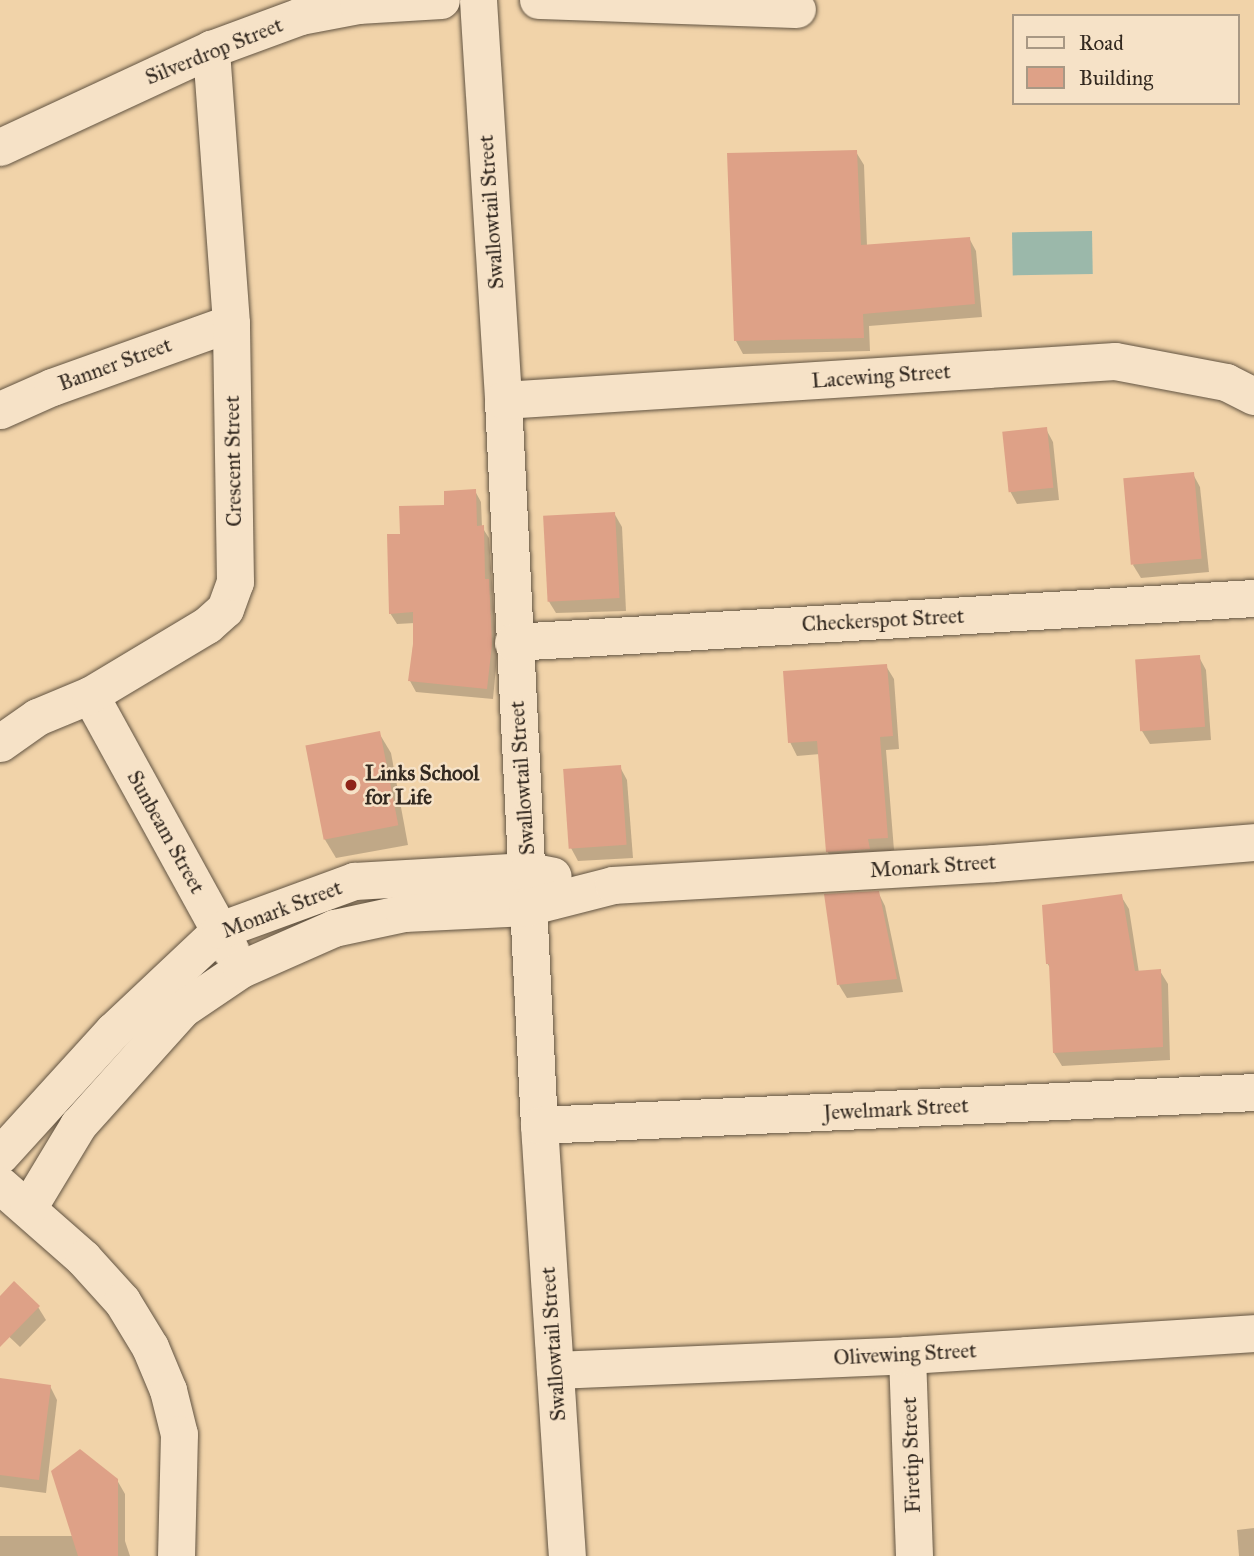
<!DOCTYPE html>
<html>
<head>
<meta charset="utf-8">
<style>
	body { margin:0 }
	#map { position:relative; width:1254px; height:1556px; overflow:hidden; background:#f1d3a9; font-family:"IM FELL Great Primer",serif }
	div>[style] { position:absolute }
	.water>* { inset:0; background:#9bb8aa; transform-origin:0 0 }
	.shadow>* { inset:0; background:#0003 }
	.building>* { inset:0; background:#dea187; transform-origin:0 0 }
	.roads { filter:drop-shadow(0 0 2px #625442) drop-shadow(0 0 2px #625442) }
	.minor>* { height:37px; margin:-18.5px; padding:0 18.5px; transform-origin:18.5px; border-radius:18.5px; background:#f6e2c7 }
	.dots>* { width:19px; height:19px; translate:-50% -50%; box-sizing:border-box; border:4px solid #f6e2c7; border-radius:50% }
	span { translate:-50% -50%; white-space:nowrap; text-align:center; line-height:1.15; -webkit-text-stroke:5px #f6e2c7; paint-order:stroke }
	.street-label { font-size:21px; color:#332920 }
	.poi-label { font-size:21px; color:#332920; font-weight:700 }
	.left { translate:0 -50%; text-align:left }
	.legend { position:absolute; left:1012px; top:14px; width:228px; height:91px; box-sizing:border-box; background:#f6e2c7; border:2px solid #a89884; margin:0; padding:9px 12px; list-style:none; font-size:21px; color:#332920 }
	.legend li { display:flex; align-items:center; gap:14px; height:35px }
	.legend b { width:35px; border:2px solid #a89884 }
</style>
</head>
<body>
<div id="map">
	<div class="water">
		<div style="left:1092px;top:231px;width:43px;height:80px;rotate:89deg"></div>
	</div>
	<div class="shadow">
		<div style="clip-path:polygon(856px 152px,864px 165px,867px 246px,969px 238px,976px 251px,982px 317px,869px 326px,870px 351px,743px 354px,736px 341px)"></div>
		<div style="clip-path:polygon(1046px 429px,1053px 442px,1059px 500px,1017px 504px,1010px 491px,1004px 433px)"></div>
		<div style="clip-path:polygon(1193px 474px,1200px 487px,1209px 572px,1141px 578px,1133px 565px)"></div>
		<div style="clip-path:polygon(475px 491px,481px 502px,482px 527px,489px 538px,497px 656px,493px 699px,416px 692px,410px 681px,415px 623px,397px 624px,390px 613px,402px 535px)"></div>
		<div style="clip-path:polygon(614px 513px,622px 527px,626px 611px,556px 613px,548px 600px)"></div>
		<div style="clip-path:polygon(1199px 657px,1206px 670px,1211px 740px,1150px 744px,1142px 731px)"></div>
		<div style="clip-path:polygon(886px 666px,894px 679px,899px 749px,886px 750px,894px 850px,835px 864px,827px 851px,820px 754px,797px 756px,790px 742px)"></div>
		<div style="clip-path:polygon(379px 733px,391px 753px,408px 845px,336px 858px,324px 838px)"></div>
		<div style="clip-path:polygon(620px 767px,627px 780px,633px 858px,578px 861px,571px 848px)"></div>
		<div style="clip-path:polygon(878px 892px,885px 906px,903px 992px,847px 998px,839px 985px)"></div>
		<div style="clip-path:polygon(1121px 896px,1129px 909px,1139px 973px,1160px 971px,1168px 984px,1170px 1060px,1062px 1066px,1054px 1053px,1051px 969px,1047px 963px)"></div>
		<div style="clip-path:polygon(0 1298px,38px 1307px,46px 1320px,20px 1347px,0 1328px)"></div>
		<div style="clip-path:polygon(0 1380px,50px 1386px,57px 1400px,46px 1493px,0 1487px)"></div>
		<div style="clip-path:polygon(117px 1480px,125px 1494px,125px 1541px,130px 1556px,0 1556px,0 1536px,74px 1536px)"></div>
		<div style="clip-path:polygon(1254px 1528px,1254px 1556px,1239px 1556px,1237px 1530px)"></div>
	</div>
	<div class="building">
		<div style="clip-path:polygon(857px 150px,861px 245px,970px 237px,975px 304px,863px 314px,864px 338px,734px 341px,727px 153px)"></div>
		<div style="left:1047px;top:427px;width:61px;height:45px;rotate:84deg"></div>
		<div style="left:1194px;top:472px;width:87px;height:71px;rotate:85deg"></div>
		<div style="clip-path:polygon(476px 489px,477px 526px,484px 525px,485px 579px,489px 579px,492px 644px,487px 689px,408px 681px,413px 644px,413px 612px,389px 614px,387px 534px,400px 534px,399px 506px,444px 505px,444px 491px)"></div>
		<div style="left:615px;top:512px;width:86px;height:72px;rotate:87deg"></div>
		<div style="left:1200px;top:655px;width:72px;height:65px;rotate:86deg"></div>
		<div style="clip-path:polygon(887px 664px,893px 736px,880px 737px,888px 838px,868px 839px,870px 849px,826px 852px,817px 741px,788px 743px,783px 671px)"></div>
		<div style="left:380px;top:731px;width:96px;height:76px;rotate:79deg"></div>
		<div style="left:621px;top:765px;width:80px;height:58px;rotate:86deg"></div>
		<div style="clip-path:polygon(879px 891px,897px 979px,837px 985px,824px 894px)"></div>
		<div style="clip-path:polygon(1122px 894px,1135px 971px,1161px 969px,1163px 1047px,1053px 1053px,1049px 964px,1046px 964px,1042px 905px)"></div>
		<div style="clip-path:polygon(14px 1281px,40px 1306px,0 1347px,0 1296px)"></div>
		<div style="clip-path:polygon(0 1378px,51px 1385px,39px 1480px,0 1475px)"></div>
		<div style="clip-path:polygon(80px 1449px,118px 1479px,118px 1556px,78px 1556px,51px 1471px)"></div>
	</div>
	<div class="roads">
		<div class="minor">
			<div style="left:478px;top:0;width:401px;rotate:86.4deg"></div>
			<div style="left:503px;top:400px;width:726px;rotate:87.16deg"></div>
			<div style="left:539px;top:1125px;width:432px;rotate:86.3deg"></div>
			<div style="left:538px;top:0;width:259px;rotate:2deg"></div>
			<div style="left:0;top:147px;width:233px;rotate:-24.9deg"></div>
			<div style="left:211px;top:49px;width:95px;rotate:-20.3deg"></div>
			<div style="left:300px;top:16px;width:59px;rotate:-10.7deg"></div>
			<div style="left:358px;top:5px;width:83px;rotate:-3.4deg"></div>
			<div style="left:503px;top:400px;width:613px;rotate:-3.65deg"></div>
			<div style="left:1115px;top:361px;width:113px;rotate:10.7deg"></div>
			<div style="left:1226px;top:382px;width:31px;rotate:27deg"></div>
			<div style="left:0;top:410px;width:57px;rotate:-23.9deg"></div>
			<div style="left:52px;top:387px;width:190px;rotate:-19.7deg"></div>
			<div style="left:513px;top:642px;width:742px;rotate:-3.4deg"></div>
			<div style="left:90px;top:695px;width:291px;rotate:61.2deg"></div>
			<div style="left:0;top:743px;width:45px;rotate:-35.1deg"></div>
			<div style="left:37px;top:717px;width:57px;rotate:-22.5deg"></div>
			<div style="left:90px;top:695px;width:136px;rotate:-30.9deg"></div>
			<div style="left:207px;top:625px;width:24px;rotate:-42deg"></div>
			<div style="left:225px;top:609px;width:29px;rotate:-70deg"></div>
			<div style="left:235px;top:582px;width:259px;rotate:-90.9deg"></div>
			<div style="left:231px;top:323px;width:275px;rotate:-94.2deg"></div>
			<div style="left:539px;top:1125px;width:716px;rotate:-2.64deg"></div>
			<div style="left:0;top:1155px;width:168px;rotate:-47.7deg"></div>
			<div style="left:113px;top:1031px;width:147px;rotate:-43.3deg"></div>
			<div style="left:220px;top:930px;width:143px;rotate:-20.1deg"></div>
			<div style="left:354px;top:881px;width:174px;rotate:-3.3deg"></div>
			<div style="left:528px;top:871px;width:25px;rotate:11deg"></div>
			<div style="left:0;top:1185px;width:111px;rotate:41.3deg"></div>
			<div style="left:83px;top:1258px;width:58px;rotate:47.8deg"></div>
			<div style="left:122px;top:1301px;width:54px;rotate:58.7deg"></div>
			<div style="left:150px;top:1347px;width:47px;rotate:67.3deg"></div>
			<div style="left:168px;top:1390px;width:45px;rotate:76deg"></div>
			<div style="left:179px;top:1434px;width:122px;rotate:91.4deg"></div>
			<div style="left:28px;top:1208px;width:97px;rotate:-58.9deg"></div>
			<div style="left:78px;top:1125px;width:156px;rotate:-48.1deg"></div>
			<div style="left:182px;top:1009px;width:71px;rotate:-34.1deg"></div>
			<div style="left:241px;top:969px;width:102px;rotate:-23.8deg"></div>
			<div style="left:334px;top:928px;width:72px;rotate:-12.1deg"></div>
			<div style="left:404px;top:913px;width:123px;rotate:-2.8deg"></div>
			<div style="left:527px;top:907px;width:89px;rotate:-14.3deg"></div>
			<div style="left:613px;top:885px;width:382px;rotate:-3.3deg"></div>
			<div style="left:994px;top:863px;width:261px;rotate:-4.6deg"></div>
			<div style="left:907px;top:1355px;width:201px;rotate:88deg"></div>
			<div style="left:555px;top:1370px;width:352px;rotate:-2.4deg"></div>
			<div style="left:907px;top:1355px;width:348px;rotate:-3.6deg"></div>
		</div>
	</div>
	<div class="dots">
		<div style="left:351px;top:785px;background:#8f2418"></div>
	</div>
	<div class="street-label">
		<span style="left:214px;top:51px;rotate:-22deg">Silverdrop Street</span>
		<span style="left:491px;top:212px;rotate:-94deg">Swallowtail Street</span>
		<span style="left:115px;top:364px;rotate:-20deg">Banner Street</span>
		<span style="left:881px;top:376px;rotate:-4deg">Lacewing Street</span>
		<span style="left:233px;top:461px;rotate:-91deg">Crescent Street</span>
		<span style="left:883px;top:620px;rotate:-3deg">Checkerspot Street</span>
		<span style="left:522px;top:778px;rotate:-94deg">Swallowtail Street</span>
		<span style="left:166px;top:832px;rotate:61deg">Sunbeam Street</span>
		<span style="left:933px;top:866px;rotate:-4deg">Monark Street</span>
		<span style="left:282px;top:909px;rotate:-21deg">Monark Street</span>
		<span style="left:896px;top:1109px;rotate:-3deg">Jewelmark Street</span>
		<span style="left:553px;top:1344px;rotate:-94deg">Swallowtail Street</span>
		<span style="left:905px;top:1354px;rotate:-3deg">Olivewing Street</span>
		<span style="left:911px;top:1455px;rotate:-92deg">Firetip Street</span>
	</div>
	<div class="poi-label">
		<span class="left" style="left:365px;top:785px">Links School<br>for Life</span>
	</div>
	<ul class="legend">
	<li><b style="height:9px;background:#f6e2c7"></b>Road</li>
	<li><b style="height:19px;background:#dea187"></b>Building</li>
	</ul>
</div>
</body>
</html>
